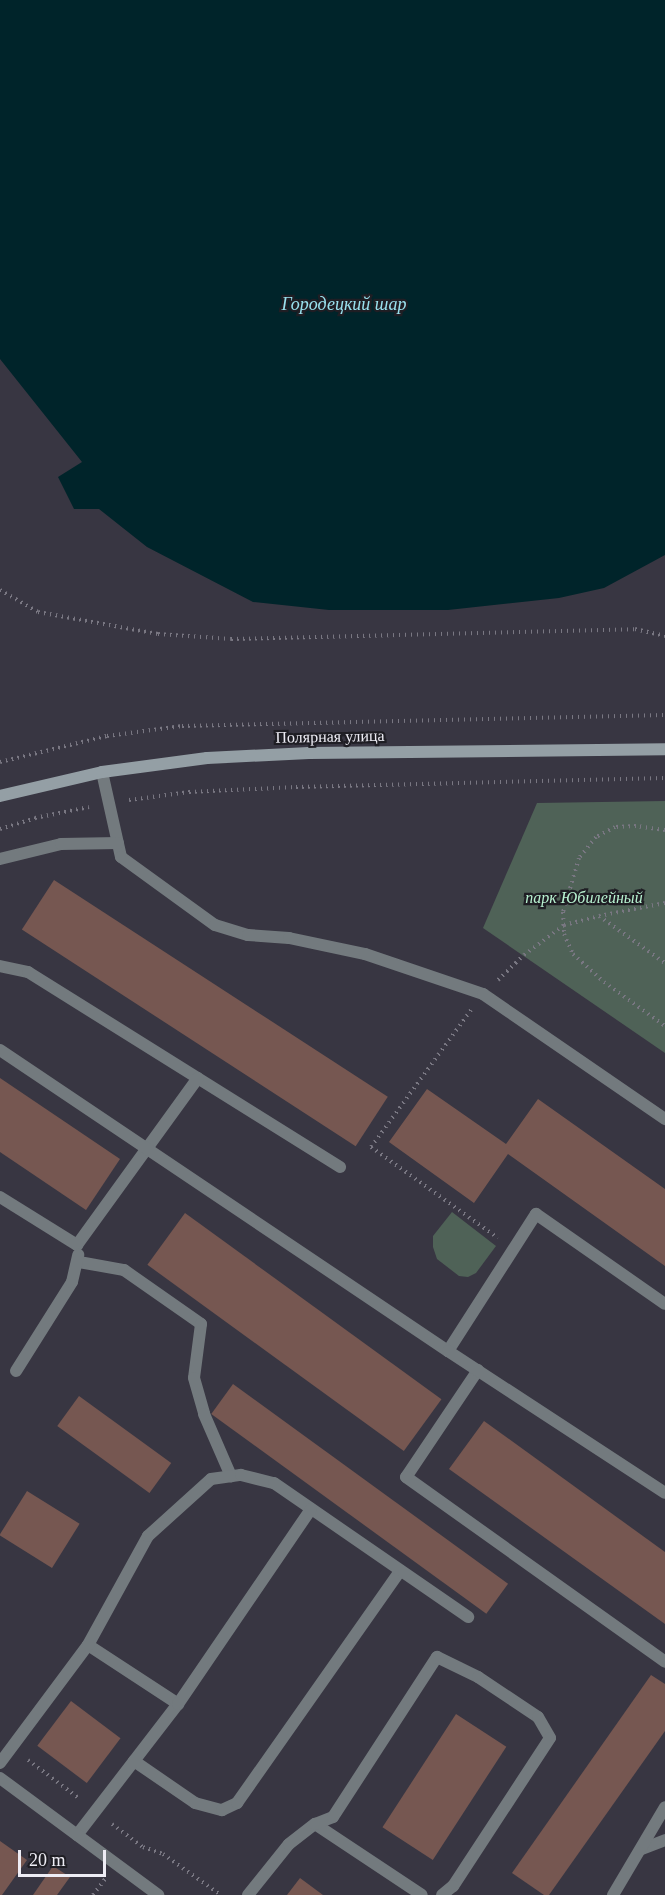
<!DOCTYPE html>
<html>
<head>
<meta charset="utf-8">
<style>
	body { margin:0 }
	#map { position:relative; width:665px; height:1895px; overflow:hidden; background:#383642; font-family:Georgia,serif }
	div>[style] { position:absolute }
	.green>* { inset:0; background:#4f6257 }
	.water>* { inset:0; background:#00242a }
	.building>* { inset:0; background:#765751; transform-origin:0 0 }
	.path>* { height:4px; margin-top:-2px; transform-origin:0; background:repeating-linear-gradient(90deg,#797782 0 1.5px,transparent 0 6px) }
	.service>* { height:12px; margin:-6px; padding:0 6px; transform-origin:6px; border-radius:6px; background:#737a7e }
	.minor>* { height:12px; margin:-6px; padding:0 6px; transform-origin:6px; border-radius:6px; background:#737a7e }
	.secondary>* { height:12px; margin:-6px; padding:0 6px; transform-origin:6px; border-radius:6px; background:#949fa5 }
	span { translate:-50% -50%; white-space:nowrap; text-align:center; line-height:1.15; -webkit-text-stroke:4.5px #1f1e24; paint-order:stroke }
	.street-label { font-size:16px; color:#eeedf5 }
	.park-label { font-size:16px; color:#b8f2d1; font-style:italic }
	.water-label { font-size:18px; color:#99e0ed; font-style:italic }
	.scale { position:absolute; left:18px; top:1850px; width:88px; height:27px; box-sizing:border-box; border:3px solid #eeedf5; border-top:0; padding-left:8px; font-size:18px; line-height:21px; white-space:nowrap; color:#eeedf5; -webkit-text-stroke:4px #1f1e24; paint-order:stroke }
</style>
</head>
<body>
<div id="map">
	<div class="green">
		<div style="clip-path:polygon(665px 801px,665px 1053px,483px 928px,537px 803px)"></div>
		<div style="clip-path:polygon(452px 1212px,496px 1246px,476px 1273px,468px 1277px,459px 1276px,437px 1259px,433px 1247px,433px 1236px)"></div>
	</div>
	<div class="water">
		<div style="clip-path:polygon(0 0,665px 0,665px 555px,604px 588px,559px 598px,448px 610px,329px 610px,253px 602px,147px 547px,99px 509px,74px 509px,58px 477px,82px 462px,0 359px)"></div>
	</div>
	<div class="building">
		<div style="left:54px;top:880px;width:398px;height:59px;rotate:33deg"></div>
		<div style="clip-path:polygon(0 1078px,120px 1159px,86px 1210px,0 1152px)"></div>
		<div style="clip-path:polygon(427px 1089px,506px 1144px,538px 1099px,665px 1189px,665px 1266px,508px 1154px,474px 1203px,389px 1142px)"></div>
		<div style="left:185px;top:1213px;width:317px;height:64px;rotate:36deg"></div>
		<div style="left:233px;top:1384px;width:340px;height:37px;rotate:36deg"></div>
		<div style="left:79px;top:1396px;width:114px;height:37px;rotate:36deg"></div>
		<div style="clip-path:polygon(484px 1421px,665px 1552px,665px 1624px,449px 1469px)"></div>
		<div style="left:27px;top:1491px;width:62px;height:52px;rotate:32deg"></div>
		<div style="clip-path:polygon(651px 1675px,665px 1684px,665px 1731px,549px 1895px,544px 1895px,512px 1873px)"></div>
		<div style="left:71px;top:1701px;width:62px;height:56px;rotate:37deg"></div>
		<div style="left:456px;top:1714px;width:60px;height:135px;rotate:33deg"></div>
		<div style="clip-path:polygon(0 1841px,27px 1860px,2px 1895px,0 1895px)"></div>
		<div style="clip-path:polygon(53px 1866px,70px 1877px,57px 1895px,33px 1895px)"></div>
		<div style="clip-path:polygon(300px 1878px,323px 1895px,287px 1895px)"></div>
	</div>
	<div class="path">
		<div style="left:0;top:590px;width:44px;rotate:30.1deg"></div>
		<div style="left:38px;top:612px;width:122px;rotate:10.4deg"></div>
		<div style="left:158px;top:634px;width:73px;rotate:3.9deg"></div>
		<div style="left:231px;top:639px;width:404px;rotate:-1.4deg"></div>
		<div style="left:635px;top:629px;width:31px;rotate:13deg"></div>
		<div style="left:0;top:762px;width:110px;rotate:-13.7deg"></div>
		<div style="left:107px;top:736px;width:76px;rotate:-7.6deg"></div>
		<div style="left:182px;top:726px;width:483px;rotate:-1.3deg"></div>
		<div style="left:129px;top:800px;width:61px;rotate:-7.6deg"></div>
		<div style="left:189px;top:792px;width:107px;rotate:-2.7deg"></div>
		<div style="left:296px;top:787px;width:369px;rotate:-1.4deg"></div>
		<div style="left:0;top:829px;width:37px;rotate:-17deg"></div>
		<div style="left:35px;top:818px;width:55px;rotate:-11.5deg"></div>
		<div style="left:665px;top:830px;width:29px;rotate:-172deg"></div>
		<div style="left:636px;top:826px;width:21px;rotate:177deg"></div>
		<div style="left:615px;top:827px;width:21px;rotate:152deg"></div>
		<div style="left:596px;top:837px;width:27px;rotate:129deg"></div>
		<div style="left:579px;top:858px;width:56px;rotate:106.5deg"></div>
		<div style="left:563px;top:912px;width:22px;rotate:87deg"></div>
		<div style="left:564px;top:934px;width:22px;rotate:66deg"></div>
		<div style="left:573px;top:954px;width:42px;rotate:42.1deg"></div>
		<div style="left:604px;top:982px;width:75px;rotate:35.8deg"></div>
		<div style="left:665px;top:903px;width:67px;rotate:168.9deg"></div>
		<div style="left:599px;top:916px;width:81px;rotate:35.5deg"></div>
		<div style="left:498px;top:980px;width:36px;rotate:-44deg"></div>
		<div style="left:524px;top:955px;width:50px;rotate:-36.9deg"></div>
		<div style="left:564px;top:925px;width:36px;rotate:-14deg"></div>
		<div style="left:471px;top:1010px;width:170px;rotate:126.1deg"></div>
		<div style="left:371px;top:1147px;width:156px;rotate:35.6deg"></div>
		<div style="left:28px;top:1760px;width:65px;rotate:36.9deg"></div>
		<div style="left:112px;top:1824px;width:39px;rotate:37deg"></div>
		<div style="left:143px;top:1847px;width:21px;rotate:19deg"></div>
		<div style="left:163px;top:1854px;width:71px;rotate:35.3deg"></div>
		<div style="left:93px;top:1895px;width:20px;rotate:-53deg"></div>
	</div>
	<div class="service">
		<div style="left:102px;top:772px;width:87px;rotate:77.4deg"></div>
		<div style="left:121px;top:857px;width:116px;rotate:35.9deg"></div>
		<div style="left:215px;top:925px;width:34px;rotate:17deg"></div>
		<div style="left:248px;top:935px;width:41px;rotate:4.2deg"></div>
		<div style="left:289px;top:938px;width:78px;rotate:11.9deg"></div>
		<div style="left:365px;top:954px;width:125px;rotate:18.7deg"></div>
		<div style="left:483px;top:994px;width:221px;rotate:34.5deg"></div>
		<div style="left:0;top:859px;width:63px;rotate:-13.8deg"></div>
		<div style="left:61px;top:844px;width:57px;rotate:-1deg"></div>
		<div style="left:0;top:966px;width:29px;rotate:12deg"></div>
		<div style="left:28px;top:972px;width:368px;rotate:32deg"></div>
		<div style="left:0;top:1197px;width:91px;rotate:31.9deg"></div>
		<div style="left:77px;top:1245px;width:206px;rotate:-54.1deg"></div>
		<div style="left:79px;top:1262px;width:46px;rotate:10.1deg"></div>
		<div style="left:124px;top:1270px;width:94px;rotate:35deg"></div>
		<div style="left:201px;top:1324px;width:54px;rotate:97.4deg"></div>
		<div style="left:194px;top:1378px;width:37px;rotate:74deg"></div>
		<div style="left:204px;top:1414px;width:68px;rotate:66.5deg"></div>
		<div style="left:448px;top:1351px;width:163px;rotate:-57.3deg"></div>
		<div style="left:536px;top:1214px;width:157px;rotate:34.9deg"></div>
		<div style="left:478px;top:1370px;width:129px;rotate:123.9deg"></div>
		<div style="left:406px;top:1477px;width:318px;rotate:35.5deg"></div>
		<div style="left:16px;top:1371px;width:105px;rotate:-57.8deg"></div>
		<div style="left:72px;top:1282px;width:28px;rotate:-77deg"></div>
		<div style="left:88px;top:1645px;width:108px;rotate:33.2deg"></div>
		<div style="left:134px;top:1761px;width:74px;rotate:34.5deg"></div>
		<div style="left:195px;top:1803px;width:28px;rotate:15deg"></div>
		<div style="left:222px;top:1810px;width:17px;rotate:-25deg"></div>
		<div style="left:237px;top:1803px;width:284px;rotate:-54.9deg"></div>
		<div style="left:0;top:1763px;width:147px;rotate:-53.3deg"></div>
		<div style="left:88px;top:1645px;width:124px;rotate:-61.2deg"></div>
		<div style="left:148px;top:1536px;width:85px;rotate:-42.1deg"></div>
		<div style="left:211px;top:1479px;width:30px;rotate:-8deg"></div>
		<div style="left:241px;top:1475px;width:34px;rotate:14deg"></div>
		<div style="left:274px;top:1483px;width:236px;rotate:34.6deg"></div>
		<div style="left:315px;top:1824px;width:128px;rotate:33.6deg"></div>
		<div style="left:77px;top:1835px;width:165px;rotate:-52.4deg"></div>
		<div style="left:178px;top:1704px;width:236px;rotate:-55.7deg"></div>
		<div style="left:642px;top:1849px;width:25px;rotate:-21deg"></div>
		<div style="left:248px;top:1895px;width:65px;rotate:-51.2deg"></div>
		<div style="left:289px;top:1844px;width:33px;rotate:-38deg"></div>
		<div style="left:315px;top:1824px;width:19px;rotate:-21deg"></div>
		<div style="left:333px;top:1817px;width:191px;rotate:-57deg"></div>
		<div style="left:437px;top:1657px;width:46px;rotate:26deg"></div>
		<div style="left:478px;top:1677px;width:72px;rotate:33.7deg"></div>
		<div style="left:538px;top:1717px;width:24px;rotate:60deg"></div>
		<div style="left:550px;top:1738px;width:177px;rotate:123.2deg"></div>
		<div style="left:453px;top:1886px;width:14px;rotate:141deg"></div>
		<div style="left:613px;top:1895px;width:102px;rotate:-59.4deg"></div>
	</div>
	<div class="minor">
		<div style="left:0;top:1050px;width:540px;rotate:33.9deg"></div>
		<div style="left:448px;top:1351px;width:259px;rotate:33.2deg"></div>
		<div style="left:0;top:1778px;width:197px;rotate:36.5deg"></div>
	</div>
	<div class="secondary">
		<div style="left:0;top:796px;width:105px;rotate:-13.2deg"></div>
		<div style="left:102px;top:772px;width:106px;rotate:-7.6deg"></div>
		<div style="left:207px;top:758px;width:102px;rotate:-2.8deg"></div>
		<div style="left:309px;top:753px;width:356px;rotate:-0.6deg"></div>
	</div>
	<div class="street-label">
		<span style="left:330px;top:737px;rotate:-1deg">Полярная улица</span>
	</div>
	<div class="park-label">
		<span style="left:584px;top:898px">парк Юбилейный</span>
	</div>
	<div class="water-label">
		<span style="left:344px;top:304px">Городецкий шар</span>
	</div>
	<div class="scale">20 m</div>
</div>
</body>
</html>
